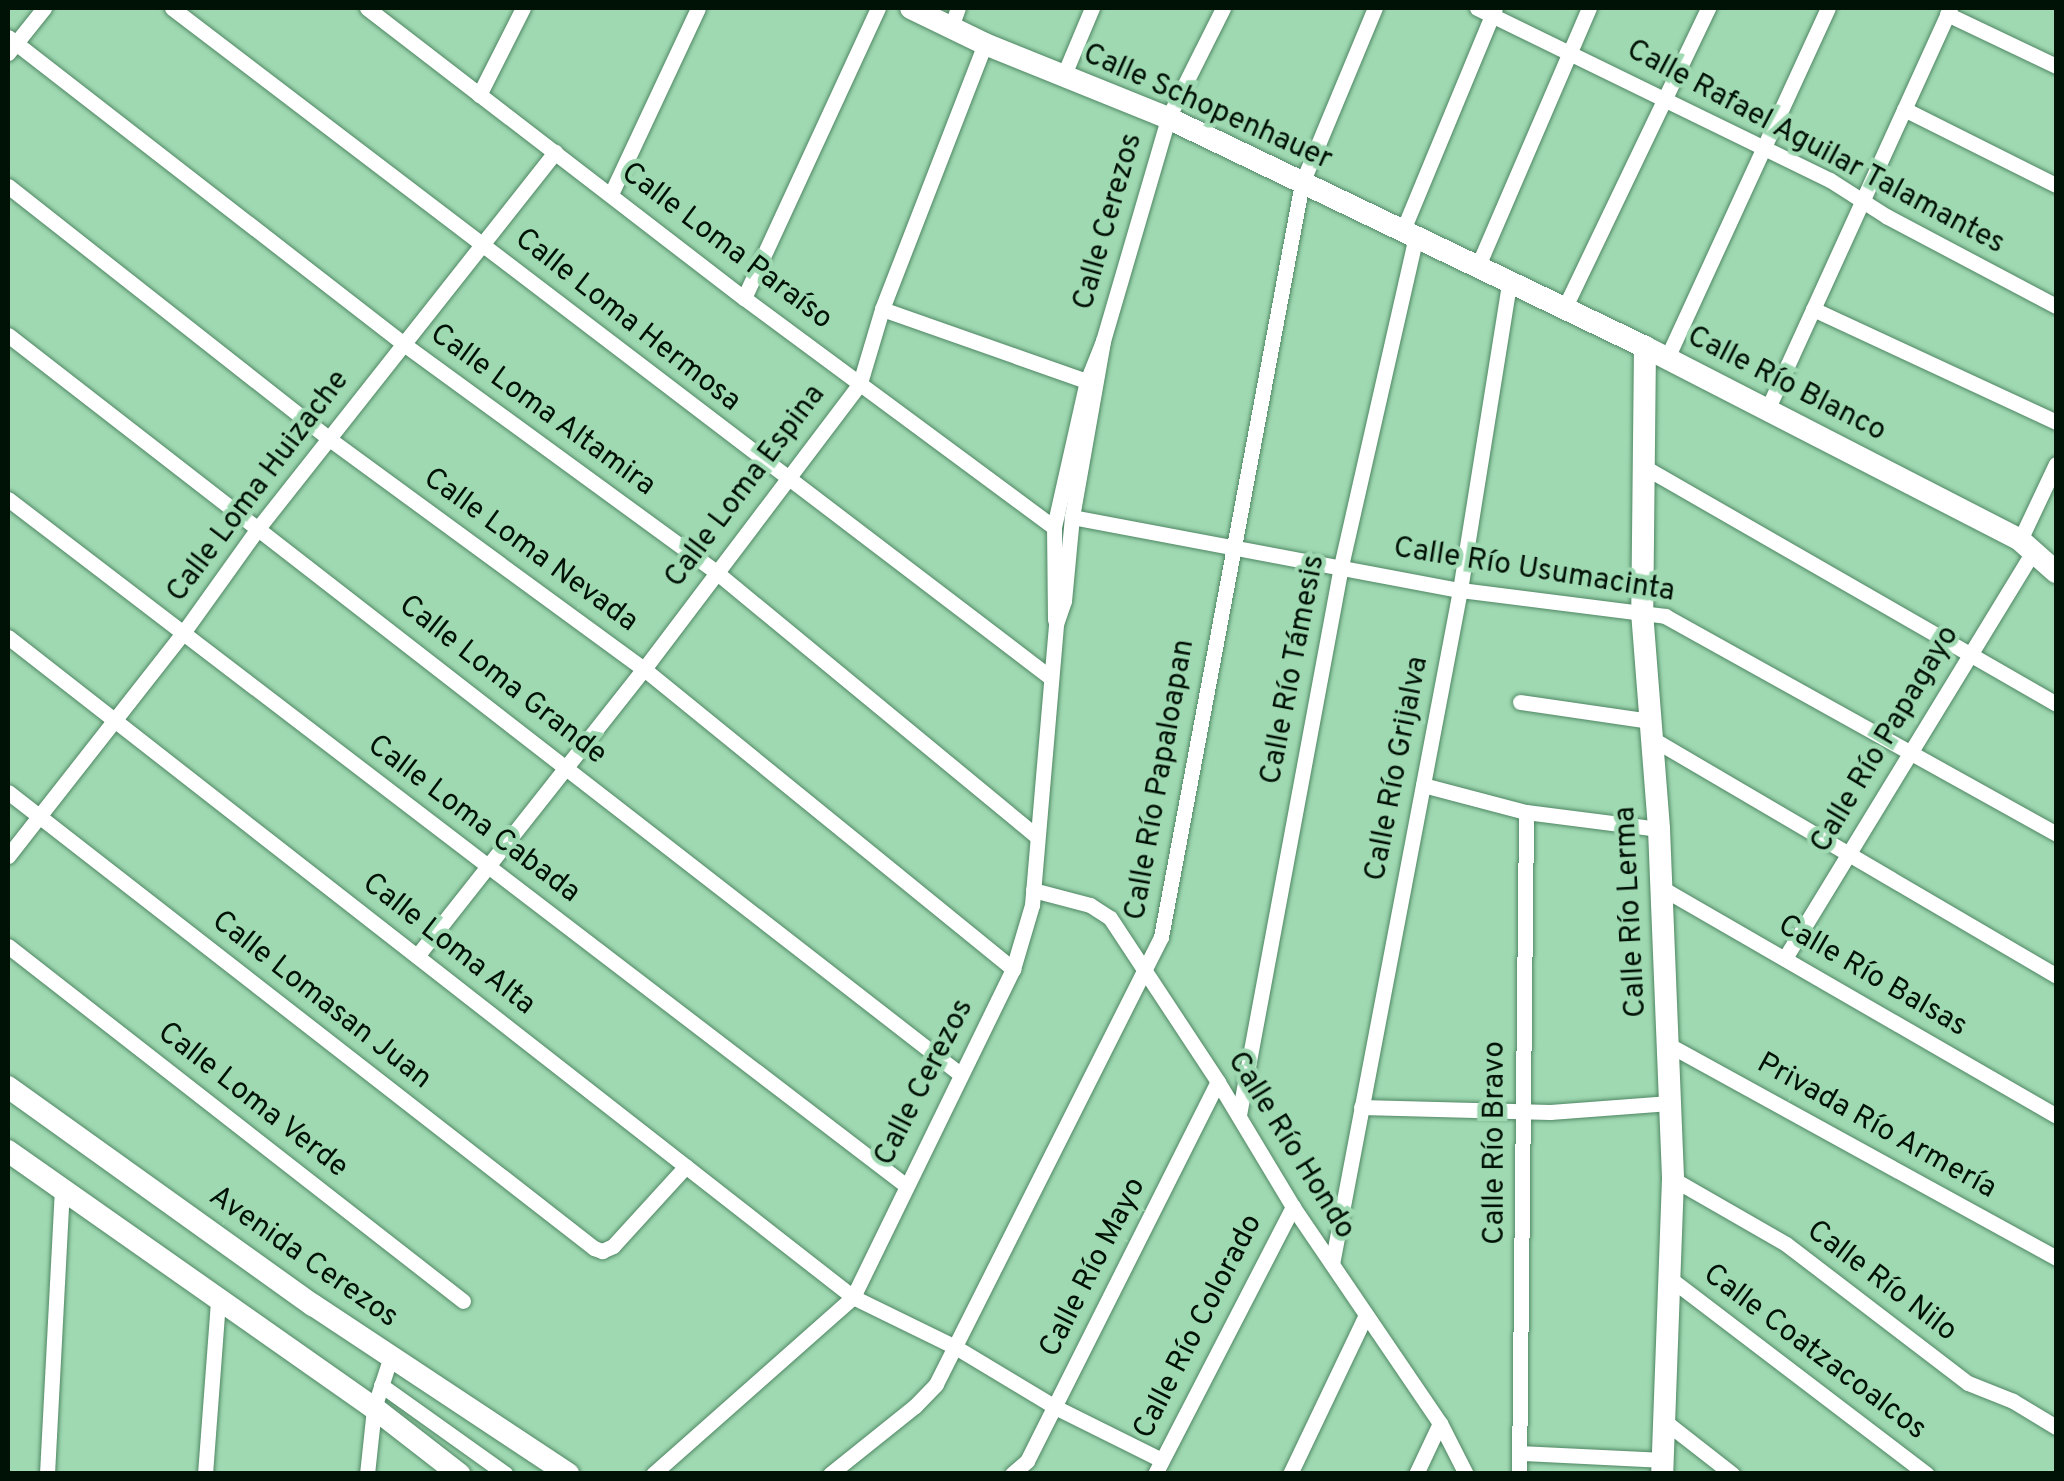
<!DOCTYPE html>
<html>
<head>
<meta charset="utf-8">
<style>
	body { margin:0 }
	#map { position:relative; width:2064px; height:1481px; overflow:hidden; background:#9fd9b2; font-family:Overpass,sans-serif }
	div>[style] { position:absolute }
	.roads { filter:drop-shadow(0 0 2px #508764) drop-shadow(0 0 2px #508764) }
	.street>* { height:15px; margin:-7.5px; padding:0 7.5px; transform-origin:7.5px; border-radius:7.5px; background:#fff }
	.secondary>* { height:22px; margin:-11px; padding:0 11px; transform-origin:11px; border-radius:11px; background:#fff }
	span { translate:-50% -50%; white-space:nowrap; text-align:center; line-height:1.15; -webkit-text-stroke:9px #9fd9b2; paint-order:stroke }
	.street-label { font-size:30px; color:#001105 }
	.frame { position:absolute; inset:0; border:10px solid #001105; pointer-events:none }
</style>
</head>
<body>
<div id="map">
	<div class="roads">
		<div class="street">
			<div style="left:172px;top:8px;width:1104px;rotate:37.31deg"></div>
			<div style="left:367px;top:8px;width:476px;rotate:37.6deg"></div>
			<div style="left:744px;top:298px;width:385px;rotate:36.5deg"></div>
			<div style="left:1477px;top:8px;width:393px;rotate:26deg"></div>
			<div style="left:1830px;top:180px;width:67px;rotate:32.7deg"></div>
			<div style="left:1886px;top:216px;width:192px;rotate:27.9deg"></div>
			<div style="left:1947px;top:14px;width:121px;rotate:25.5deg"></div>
			<div style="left:951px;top:27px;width:20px;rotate:-70deg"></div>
			<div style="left:8px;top:37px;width:502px;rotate:37.8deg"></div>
			<div style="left:405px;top:345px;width:385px;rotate:36.1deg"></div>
			<div style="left:716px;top:572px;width:416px;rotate:39.5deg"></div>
			<div style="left:8px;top:53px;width:58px;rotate:-51.3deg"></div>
			<div style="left:1063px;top:77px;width:75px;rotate:-67.2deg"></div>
			<div style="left:479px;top:95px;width:97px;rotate:-63.2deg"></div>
			<div style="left:1904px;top:109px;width:170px;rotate:26.6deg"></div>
			<div style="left:8px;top:186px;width:407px;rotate:38.2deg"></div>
			<div style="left:328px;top:438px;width:391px;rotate:36.2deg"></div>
			<div style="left:644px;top:669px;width:476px;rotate:39.1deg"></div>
			<div style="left:611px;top:194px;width:205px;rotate:-64.9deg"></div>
			<div style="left:1403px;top:230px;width:240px;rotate:-67.5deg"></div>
			<div style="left:1477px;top:268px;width:283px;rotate:-66.7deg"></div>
			<div style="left:744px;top:298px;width:319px;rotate:-65.2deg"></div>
			<div style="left:882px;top:309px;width:217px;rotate:19.4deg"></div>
			<div style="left:1564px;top:309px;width:334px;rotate:-64.4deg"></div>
			<div style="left:1813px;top:309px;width:268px;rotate:24.9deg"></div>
			<div style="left:8px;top:335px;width:1205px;rotate:37.82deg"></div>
			<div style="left:1667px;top:358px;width:385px;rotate:-65.3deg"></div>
			<div style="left:1768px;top:408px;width:439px;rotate:-65.5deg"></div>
			<div style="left:1646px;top:468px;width:473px;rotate:29.9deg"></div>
			<div style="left:8px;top:499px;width:1128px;rotate:37.4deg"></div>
			<div style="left:1072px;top:517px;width:395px;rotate:10.7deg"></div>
			<div style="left:1460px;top:590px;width:207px;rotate:7.2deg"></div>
			<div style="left:1665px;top:616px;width:448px;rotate:29.1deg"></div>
			<div style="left:2020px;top:540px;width:84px;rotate:-64.7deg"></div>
			<div style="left:1055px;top:620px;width:93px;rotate:-90.6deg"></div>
			<div style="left:1054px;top:527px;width:150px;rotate:-77.3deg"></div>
			<div style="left:1087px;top:381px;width:43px;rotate:-68.2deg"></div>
			<div style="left:1103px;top:341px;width:232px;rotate:-73.7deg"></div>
			<div style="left:1168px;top:118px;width:123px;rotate:-63.4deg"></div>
			<div style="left:8px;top:637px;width:1072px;rotate:37.99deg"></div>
			<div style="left:853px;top:1297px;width:116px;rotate:26.1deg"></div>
			<div style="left:957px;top:1348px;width:114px;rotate:31deg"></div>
			<div style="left:1055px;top:1407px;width:119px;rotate:26.4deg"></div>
			<div style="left:1520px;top:702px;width:131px;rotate:8.3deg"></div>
			<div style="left:1651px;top:738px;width:470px;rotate:30.4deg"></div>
			<div style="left:1423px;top:785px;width:106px;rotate:14.7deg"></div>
			<div style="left:1526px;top:812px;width:134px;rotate:7.3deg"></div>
			<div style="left:8px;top:792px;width:743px;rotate:37.89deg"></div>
			<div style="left:594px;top:1248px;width:9px;rotate:21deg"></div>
			<div style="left:602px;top:1251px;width:12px;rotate:-24deg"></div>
			<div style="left:613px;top:1246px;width:108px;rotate:-47.6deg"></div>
			<div style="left:8px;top:856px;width:283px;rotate:-51.9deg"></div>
			<div style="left:183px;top:633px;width:130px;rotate:-54.4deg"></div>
			<div style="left:259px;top:527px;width:478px;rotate:-51.7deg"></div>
			<div style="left:1660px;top:887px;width:457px;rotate:30deg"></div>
			<div style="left:1033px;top:890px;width:59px;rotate:14.7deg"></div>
			<div style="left:1090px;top:905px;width:24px;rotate:33deg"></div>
			<div style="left:1110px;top:918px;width:196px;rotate:56.6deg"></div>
			<div style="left:1218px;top:1082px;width:146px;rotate:59deg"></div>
			<div style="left:1293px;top:1207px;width:261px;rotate:55.8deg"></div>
			<div style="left:1440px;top:1423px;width:57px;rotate:63deg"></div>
			<div style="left:8px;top:946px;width:577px;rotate:37.96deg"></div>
			<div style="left:417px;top:956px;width:366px;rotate:-51.7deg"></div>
			<div style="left:644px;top:669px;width:358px;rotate:-52.9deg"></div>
			<div style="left:860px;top:383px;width:77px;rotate:-73.4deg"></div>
			<div style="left:882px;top:309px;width:284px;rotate:-68.8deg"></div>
			<div style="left:1785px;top:958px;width:478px;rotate:-58.6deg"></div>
			<div style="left:1669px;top:1045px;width:442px;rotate:28.8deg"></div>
			<div style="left:1361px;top:1107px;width:189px;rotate:1.5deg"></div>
			<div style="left:1550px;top:1112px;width:120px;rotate:-4.3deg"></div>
			<div style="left:1239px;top:1115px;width:558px;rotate:-79.47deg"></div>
			<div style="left:1341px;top:566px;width:337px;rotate:-77.2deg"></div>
			<div style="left:1673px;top:1179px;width:130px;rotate:29.9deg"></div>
			<div style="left:1786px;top:1244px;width:229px;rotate:37.4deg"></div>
			<div style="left:1968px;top:1383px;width:48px;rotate:21.8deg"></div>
			<div style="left:2013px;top:1401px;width:50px;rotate:31.2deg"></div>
			<div style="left:1332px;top:1264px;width:686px;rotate:-79.25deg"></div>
			<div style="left:1460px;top:590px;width:311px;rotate:-80.9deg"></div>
			<div style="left:1668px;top:1277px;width:325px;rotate:37.3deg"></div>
			<div style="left:381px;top:1385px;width:153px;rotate:35.5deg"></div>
			<div style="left:1663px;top:1420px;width:88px;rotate:38deg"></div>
			<div style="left:1521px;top:1453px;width:141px;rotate:2.8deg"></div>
			<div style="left:47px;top:1474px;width:284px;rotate:-87deg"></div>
			<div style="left:205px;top:1474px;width:173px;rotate:-85.7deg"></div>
			<div style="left:367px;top:1474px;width:66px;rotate:-83.9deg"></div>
			<div style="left:374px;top:1408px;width:55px;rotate:-71.9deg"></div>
			<div style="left:653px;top:1474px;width:267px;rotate:-41.5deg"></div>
			<div style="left:853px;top:1297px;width:365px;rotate:-64deg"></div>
			<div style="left:1013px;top:969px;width:67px;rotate:-73.5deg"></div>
			<div style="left:1032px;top:905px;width:282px;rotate:-85.1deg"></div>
			<div style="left:1056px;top:624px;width:24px;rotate:-71deg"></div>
			<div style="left:1064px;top:601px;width:84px;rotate:-84.6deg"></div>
			<div style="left:1072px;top:517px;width:179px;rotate:-80deg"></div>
			<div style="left:830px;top:1474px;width:109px;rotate:-38.7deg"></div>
			<div style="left:915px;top:1406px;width:30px;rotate:-46deg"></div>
			<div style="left:936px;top:1384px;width:500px;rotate:-63.28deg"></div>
			<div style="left:1161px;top:937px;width:767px;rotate:-79.41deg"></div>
			<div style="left:1302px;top:183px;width:190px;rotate:-67.4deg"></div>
			<div style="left:1012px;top:1474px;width:20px;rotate:-41deg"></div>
			<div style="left:1027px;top:1461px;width:424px;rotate:-63.3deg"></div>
			<div style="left:1155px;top:1474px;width:301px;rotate:-62.7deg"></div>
			<div style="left:1290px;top:1474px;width:176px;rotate:-64.5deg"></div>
			<div style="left:1416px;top:1474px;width:56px;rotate:-64.8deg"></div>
			<div style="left:1519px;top:1474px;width:662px;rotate:-89.39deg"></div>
		</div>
		<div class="secondary">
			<div style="left:911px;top:8px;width:82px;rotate:25.9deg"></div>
			<div style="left:985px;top:44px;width:197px;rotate:22deg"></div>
			<div style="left:1168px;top:118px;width:529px;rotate:25.64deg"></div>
			<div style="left:1645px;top:347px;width:422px;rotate:27.2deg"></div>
			<div style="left:2020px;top:540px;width:48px;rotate:41.6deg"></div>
			<div style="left:1645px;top:347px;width:265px;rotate:90.6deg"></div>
			<div style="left:1642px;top:612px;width:218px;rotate:85.5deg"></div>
			<div style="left:1659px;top:829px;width:350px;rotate:87.7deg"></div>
			<div style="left:1673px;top:1179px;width:295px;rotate:92.1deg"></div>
			<div style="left:8px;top:1087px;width:375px;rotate:35.6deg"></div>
			<div style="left:313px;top:1305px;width:306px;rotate:33.5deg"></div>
			<div style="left:8px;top:1151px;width:447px;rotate:35.1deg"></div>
			<div style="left:374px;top:1408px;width:108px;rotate:37.8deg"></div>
		</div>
	</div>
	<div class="street-label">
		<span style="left:1207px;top:108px;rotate:24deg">Calle Schopenhauer</span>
		<span style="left:1815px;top:148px;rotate:28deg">Calle Rafael Aguilar Talamantes</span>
		<span style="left:1109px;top:222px;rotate:-74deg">Calle Cerezos</span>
		<span style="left:726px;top:247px;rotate:37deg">Calle Loma Paraíso</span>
		<span style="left:627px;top:321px;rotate:38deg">Calle Loma Hermosa</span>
		<span style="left:1786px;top:385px;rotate:27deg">Calle Río Blanco</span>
		<span style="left:542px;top:411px;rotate:36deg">Calle Loma Altamira</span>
		<span style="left:259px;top:487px;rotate:-53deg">Calle Loma Huizache</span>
		<span style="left:746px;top:487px;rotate:-53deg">Calle Loma Espina</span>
		<span style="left:530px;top:551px;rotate:36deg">Calle Loma Nevada</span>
		<span style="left:1534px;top:571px;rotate:9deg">Calle Río Usumacinta</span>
		<span style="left:1294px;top:670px;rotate:-79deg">Calle Río Támesis</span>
		<span style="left:502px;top:681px;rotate:38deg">Calle Loma Grande</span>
		<span style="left:1886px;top:740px;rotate:-59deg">Calle Río Papagayo</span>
		<span style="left:1398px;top:769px;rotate:-79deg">Calle Río Grijalva</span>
		<span style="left:1161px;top:780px;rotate:-80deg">Calle Río Papaloapan</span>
		<span style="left:473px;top:820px;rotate:37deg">Calle Loma Cabada</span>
		<span style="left:1632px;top:912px;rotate:-93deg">Calle Río Lerma</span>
		<span style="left:448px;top:945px;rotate:38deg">Calle Loma Alta</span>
		<span style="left:1872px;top:977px;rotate:30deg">Calle Río Balsas</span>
		<span style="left:321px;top:1001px;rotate:38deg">Calle Lomasan Juan</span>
		<span style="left:925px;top:1083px;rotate:-63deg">Calle Cerezos</span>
		<span style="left:252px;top:1101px;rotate:38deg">Calle Loma Verde</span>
		<span style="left:1876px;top:1127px;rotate:29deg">Privada Río Armería</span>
		<span style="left:1496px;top:1143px;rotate:-90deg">Calle Río Bravo</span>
		<span style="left:1290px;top:1146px;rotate:58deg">Calle Río Hondo</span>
		<span style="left:303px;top:1258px;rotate:35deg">Avenida Cerezos</span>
		<span style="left:1094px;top:1268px;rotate:-63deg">Calle Río Mayo</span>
		<span style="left:1881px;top:1282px;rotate:37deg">Calle Río Nilo</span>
		<span style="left:1199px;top:1327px;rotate:-63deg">Calle Río Colorado</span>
		<span style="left:1814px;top:1353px;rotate:37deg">Calle Coatzacoalcos</span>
	</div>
	<div class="frame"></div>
</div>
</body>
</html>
